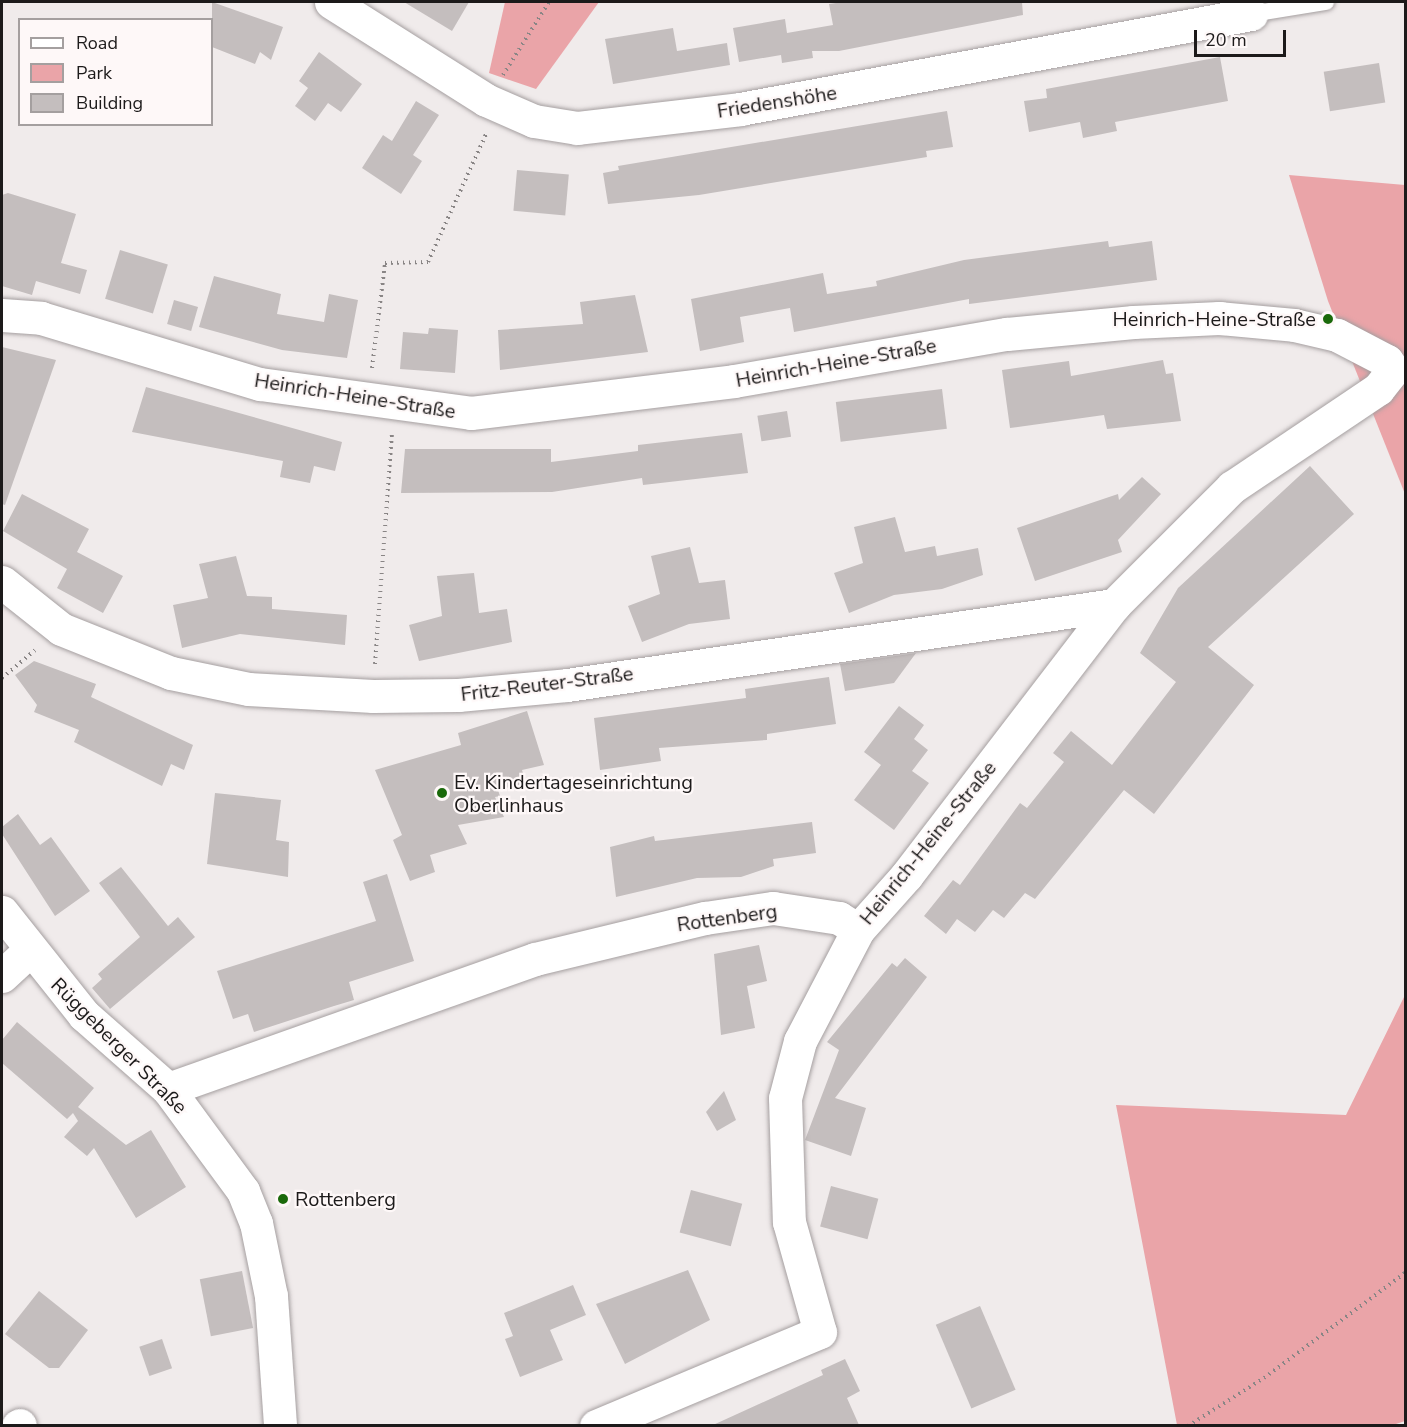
<!DOCTYPE html>
<html>
<head>
<meta charset="utf-8">
<style>
	body { margin:0 }
	#map { position:relative; width:1407px; height:1427px; overflow:hidden; background:#f0ebeb; font-family:"Nunito Sans",sans-serif }
	div>[style] { position:absolute }
	.green>* { inset:0; background:#eaa4a8 }
	.building>* { inset:0; background:#c4bebe; transform-origin:0 0 }
	.path>* { height:4px; margin-top:-2px; transform-origin:0; background:repeating-linear-gradient(90deg,#898585 0 1.5px,transparent 0 6px) }
	.roads { filter:drop-shadow(0 0 2px #a59fa0) drop-shadow(0 0 2px #a59fa0) }
	.service>* { height:16px; margin:-8px; padding:0 8px; transform-origin:8px; border-radius:8px; background:#fff }
	.minor>* { height:33px; margin:-16.5px; padding:0 16.5px; transform-origin:16.5px; border-radius:16.5px; background:#fff }
	.dots>* { width:16px; height:16px; translate:-50% -50%; box-sizing:border-box; border:3px solid #fef8f8; border-radius:50% }
	span { translate:-50% -50%; white-space:nowrap; text-align:center; line-height:1.15; -webkit-text-stroke:4.5px #fef8f8; paint-order:stroke }
	.street-label { font-size:20px; color:#1c1a1a }
	.poi-label { font-size:20px; color:#1c1a1a }
	.right { translate:-100% -50%; text-align:right }
	.left { translate:0 -50%; text-align:left }
	.frame { position:absolute; inset:0; border:3px solid #1c1a1a; pointer-events:none }
	.legend { position:absolute; left:18px; top:18px; width:195px; height:108px; box-sizing:border-box; background:#fef8f8; border:2px solid #a49f9f; margin:0; padding:8px 10px; list-style:none; font-size:18px; color:#1c1a1a }
	.legend li { display:flex; align-items:center; gap:12px; height:30px }
	.legend b { width:30px; border:2px solid #a49f9f }
	.scale { position:absolute; left:1194px; top:30px; width:92px; height:27px; box-sizing:border-box; border:3px solid #1c1a1a; border-top:0; padding-left:8px; font-size:18px; line-height:21px; white-space:nowrap; color:#1c1a1a; -webkit-text-stroke:4px #fef8f8; paint-order:stroke }
</style>
</head>
<body>
<div id="map">
	<div class="green">
		<div style="clip-path:polygon(505px 2px,599px 2px,536px 89px,489px 73px)"></div>
		<div style="clip-path:polygon(1289px 175px,1405px 185px,1405px 494px,1328px 301px)"></div>
		<div style="clip-path:polygon(1405px 995px,1405px 1421px,1390px 1426px,1177px 1425px,1116px 1105px,1346px 1115px)"></div>
	</div>
	<div class="building">
		<div style="clip-path:polygon(212px 2px,283px 27px,271px 60px,260px 52px,255px 64px,212px 47px)"></div>
		<div style="clip-path:polygon(404px 2px,469px 2px,452px 31px)"></div>
		<div style="clip-path:polygon(843px 2px,1022px 2px,1023px 15px,839px 51px,812px 51px,813px 58px,782px 63px,781px 55px,739px 62px,733px 28px,785px 19px,787px 33px,833px 25px,829px 4px)"></div>
		<div style="clip-path:polygon(673px 28px,677px 51px,727px 43px,730px 65px,613px 84px,605px 39px)"></div>
		<div style="clip-path:polygon(319px 52px,362px 84px,341px 112px,328px 103px,315px 121px,295px 106px,308px 88px,299px 81px)"></div>
		<div style="clip-path:polygon(1220px 57px,1228px 101px,1115px 122px,1117px 131px,1083px 138px,1080px 122px,1029px 132px,1024px 101px,1047px 98px,1046px 89px)"></div>
		<div style="left:1379px;top:63px;width:40px;height:56px;rotate:81deg"></div>
		<div style="clip-path:polygon(416px 101px,439px 115px,413px 155px,422px 161px,401px 194px,362px 168px,383px 135px,392px 141px)"></div>
		<div style="clip-path:polygon(947px 111px,953px 147px,926px 151px,927px 157px,699px 195px,608px 204px,603px 173px,619px 170px,618px 166px)"></div>
		<div style="left:517px;top:170px;width:52px;height:41px;rotate:5deg"></div>
		<div style="clip-path:polygon(8px 193px,76px 214px,61px 263px,87px 270px,80px 294px,36px 281px,32px 295px,2px 286px,2px 195px)"></div>
		<div style="clip-path:polygon(1108px 241px,1109px 247px,1152px 241px,1157px 280px,969px 304px,969px 299px,794px 332px,790px 308px,740px 317px,744px 342px,700px 351px,691px 299px,823px 273px,827px 294px,877px 286px,876px 281px,964px 260px)"></div>
		<div style="left:120px;top:250px;width:50px;height:51px;rotate:17deg"></div>
		<div style="clip-path:polygon(214px 276px,281px 294px,277px 314px,324px 322px,329px 294px,358px 300px,347px 358px,282px 350px,199px 327px)"></div>
		<div style="clip-path:polygon(635px 295px,648px 352px,500px 370px,498px 330px,583px 324px,580px 302px)"></div>
		<div style="left:174px;top:300px;width:25px;height:25px;rotate:16deg"></div>
		<div style="clip-path:polygon(429px 328px,458px 330px,455px 373px,400px 369px,403px 332px,428px 334px)"></div>
		<div style="clip-path:polygon(2px 347px,56px 360px,5px 505px,2px 504px)"></div>
		<div style="clip-path:polygon(1163px 360px,1166px 374px,1173px 373px,1181px 421px,1107px 429px,1104px 415px,1010px 428px,1002px 370px,1069px 361px,1071px 376px)"></div>
		<div style="clip-path:polygon(146px 387px,342px 442px,335px 471px,314px 466px,310px 483px,280px 477px,283px 461px,132px 432px)"></div>
		<div style="left:942px;top:389px;width:40px;height:107px;rotate:83deg"></div>
		<div style="left:787px;top:411px;width:26px;height:30px;rotate:81deg"></div>
		<div style="clip-path:polygon(742px 433px,748px 473px,643px 485px,642px 478px,552px 492px,401px 493px,405px 449px,551px 449px,551px 462px,638px 451px,638px 445px)"></div>
		<div style="clip-path:polygon(1310px 466px,1354px 514px,1208px 647px,1254px 685px,1154px 814px,1124px 790px,1035px 899px,1025px 893px,1004px 918px,993px 910px,975px 932px,957px 919px,946px 934px,924px 916px,953px 880px,960px 885px,1020px 803px,1027px 808px,1064px 762px,1053px 753px,1071px 731px,1112px 765px,1176px 682px,1140px 653px,1178px 588px)"></div>
		<div style="clip-path:polygon(1142px 477px,1161px 494px,1118px 540px,1122px 552px,1035px 581px,1017px 528px,1118px 494px,1119px 500px)"></div>
		<div style="clip-path:polygon(22px 494px,89px 529px,77px 552px,123px 576px,103px 613px,57px 588px,67px 569px,3px 531px)"></div>
		<div style="clip-path:polygon(895px 517px,905px 552px,935px 546px,937px 556px,978px 548px,983px 575px,942px 589px,894px 595px,849px 613px,834px 573px,863px 563px,854px 527px)"></div>
		<div style="clip-path:polygon(690px 547px,699px 583px,725px 580px,730px 619px,689px 624px,642px 642px,628px 606px,660px 594px,651px 556px)"></div>
		<div style="clip-path:polygon(236px 556px,247px 596px,272px 597px,272px 609px,347px 615px,345px 645px,240px 634px,182px 648px,173px 605px,208px 598px,199px 564px)"></div>
		<div style="clip-path:polygon(474px 573px,479px 613px,507px 609px,512px 642px,419px 661px,409px 625px,442px 616px,437px 576px)"></div>
		<div style="clip-path:polygon(916px 653px,894px 683px,845px 691px,840px 664px)"></div>
		<div style="clip-path:polygon(34px 661px,96px 684px,91px 697px,193px 745px,184px 770px,171px 764px,162px 786px,74px 742px,79px 730px,34px 712px,37px 705px,15px 675px)"></div>
		<div style="clip-path:polygon(829px 677px,836px 724px,767px 734px,767px 740px,659px 748px,661px 761px,600px 770px,594px 718px,746px 698px,745px 689px)"></div>
		<div style="clip-path:polygon(899px 706px,924px 725px,914px 739px,928px 750px,912px 771px,929px 783px,894px 830px,854px 800px,881px 765px,864px 752px)"></div>
		<div style="clip-path:polygon(527px 711px,544px 765px,522px 770px,526px 783px,498px 790px,500px 796px,495px 797px,504px 817px,458px 825px,467px 844px,430px 855px,435px 872px,410px 881px,393px 840px,402px 835px,375px 770px,461px 745px,458px 733px)"></div>
		<div style="clip-path:polygon(215px 793px,281px 800px,276px 840px,289px 842px,288px 877px,207px 864px)"></div>
		<div style="clip-path:polygon(18px 814px,40px 845px,51px 837px,90px 891px,55px 916px,2px 834px,2px 827px)"></div>
		<div style="clip-path:polygon(812px 822px,816px 853px,773px 859px,774px 866px,741px 877px,697px 878px,616px 897px,610px 847px,654px 836px,655px 841px)"></div>
		<div style="clip-path:polygon(121px 867px,168px 926px,178px 917px,195px 937px,110px 1009px,92px 988px,102px 979px,98px 974px,140px 937px,99px 883px)"></div>
		<div style="clip-path:polygon(387px 874px,414px 961px,349px 982px,354px 1000px,334px 1006px,254px 1032px,248px 1014px,233px 1019px,217px 971px,376px 921px,363px 882px)"></div>
		<div style="clip-path:polygon(759px 945px,767px 981px,747px 986px,755px 1028px,721px 1035px,714px 954px)"></div>
		<div style="clip-path:polygon(905px 958px,927px 977px,835px 1098px,866px 1108px,851px 1156px,805px 1140px,839px 1050px,827px 1042px,892px 963px,897px 967px)"></div>
		<div style="clip-path:polygon(17px 1022px,94px 1088px,78px 1107px,126px 1145px,151px 1130px,186px 1187px,136px 1218px,94px 1148px,87px 1156px,64px 1137px,78px 1121px,73px 1113px,67px 1119px,2px 1063px,2px 1040px)"></div>
		<div style="clip-path:polygon(724px 1091px,736px 1120px,717px 1131px,706px 1112px)"></div>
		<div style="left:831px;top:1186px;width:49px;height:42px;rotate:15deg"></div>
		<div style="left:691px;top:1190px;width:53px;height:44px;rotate:15deg"></div>
		<div style="clip-path:polygon(688px 1270px,710px 1320px,625px 1364px,596px 1304px)"></div>
		<div style="left:242px;top:1271px;width:58px;height:43px;rotate:79deg"></div>
		<div style="clip-path:polygon(573px 1285px,586px 1315px,550px 1330px,563px 1360px,520px 1377px,505px 1339px,513px 1336px,504px 1313px)"></div>
		<div style="clip-path:polygon(39px 1291px,88px 1330px,59px 1368px,49px 1368px,5px 1334px)"></div>
		<div style="left:980px;top:1306px;width:91px;height:48px;rotate:67deg"></div>
		<div style="left:162px;top:1339px;width:31px;height:24px;rotate:71deg"></div>
		<div style="clip-path:polygon(845px 1359px,860px 1391px,847px 1398px,859px 1425px,713px 1425px,823px 1375px,821px 1370px)"></div>
	</div>
	<div class="path">
		<div style="left:503px;top:75px;width:86px;rotate:-57.8deg"></div>
		<div style="left:372px;top:368px;width:106px;rotate:-82.9deg"></div>
		<div style="left:385px;top:263px;width:43px;rotate:-1.3deg"></div>
		<div style="left:428px;top:262px;width:141px;rotate:-65.6deg"></div>
		<div style="left:375px;top:664px;width:233px;rotate:-85.8deg"></div>
		<div style="left:2px;top:678px;width:43px;rotate:-40.3deg"></div>
		<div style="left:1188px;top:1426px;width:90px;rotate:-32.3deg"></div>
		<div style="left:1264px;top:1378px;width:177px;rotate:-36.7deg"></div>
	</div>
	<div class="roads">
		<div class="service">
			<div style="left:1251px;top:14px;width:76px;rotate:-9.1deg"></div>
		</div>
		<div class="minor">
			<div style="left:331px;top:2px;width:183px;rotate:32.3deg"></div>
			<div style="left:486px;top:100px;width:52px;rotate:23.6deg"></div>
			<div style="left:534px;top:121px;width:44px;rotate:9.2deg"></div>
			<div style="left:577px;top:128px;width:164px;rotate:-6.6deg"></div>
			<div style="left:740px;top:109px;width:520px;rotate:-10.53deg"></div>
			<div style="left:2px;top:315px;width:39px;rotate:4deg"></div>
			<div style="left:41px;top:318px;width:229px;rotate:16.8deg"></div>
			<div style="left:260px;top:384px;width:213px;rotate:7.8deg"></div>
			<div style="left:471px;top:413px;width:265px;rotate:-6.9deg"></div>
			<div style="left:734px;top:381px;width:277px;rotate:-9.8deg"></div>
			<div style="left:1007px;top:334px;width:127px;rotate:-5.4deg"></div>
			<div style="left:1133px;top:322px;width:86px;rotate:-2.7deg"></div>
			<div style="left:1219px;top:318px;width:75px;rotate:5.3deg"></div>
			<div style="left:1294px;top:325px;width:44px;rotate:13.1deg"></div>
			<div style="left:1337px;top:335px;width:56px;rotate:27.5deg"></div>
			<div style="left:1387px;top:361px;width:11px;rotate:56deg"></div>
			<div style="left:1393px;top:370px;width:24px;rotate:128deg"></div>
			<div style="left:1378px;top:389px;width:176px;rotate:146.1deg"></div>
			<div style="left:1232px;top:487px;width:167px;rotate:135deg"></div>
			<div style="left:1114px;top:605px;width:340px;rotate:127.5deg"></div>
			<div style="left:907px;top:875px;width:74px;rotate:131.7deg"></div>
			<div style="left:858px;top:930px;width:125px;rotate:117.6deg"></div>
			<div style="left:800px;top:1041px;width:59px;rotate:104.7deg"></div>
			<div style="left:785px;top:1098px;width:124px;rotate:88.2deg"></div>
			<div style="left:789px;top:1222px;width:114px;rotate:74.3deg"></div>
			<div style="left:820px;top:1332px;width:243px;rotate:157.2deg"></div>
			<div style="left:2px;top:582px;width:75px;rotate:38.5deg"></div>
			<div style="left:61px;top:629px;width:118px;rotate:21.8deg"></div>
			<div style="left:171px;top:673px;width:79px;rotate:11.7deg"></div>
			<div style="left:248px;top:689px;width:125px;rotate:3.2deg"></div>
			<div style="left:373px;top:696px;width:85px;rotate:-0.7deg"></div>
			<div style="left:458px;top:695px;width:109px;rotate:-5.2deg"></div>
			<div style="left:567px;top:685px;width:553px;rotate:-8.32deg"></div>
			<div style="left:2px;top:912px;width:132px;rotate:51.5deg"></div>
			<div style="left:84px;top:1015px;width:112px;rotate:41.4deg"></div>
			<div style="left:168px;top:1089px;width:127px;rotate:53.7deg"></div>
			<div style="left:243px;top:1191px;width:35px;rotate:68deg"></div>
			<div style="left:256px;top:1223px;width:75px;rotate:78.4deg"></div>
			<div style="left:271px;top:1296px;width:130px;rotate:86deg"></div>
			<div style="left:2px;top:976px;width:38px;rotate:-43deg"></div>
			<div style="left:168px;top:1089px;width:389px;rotate:-19.5deg"></div>
			<div style="left:535px;top:959px;width:175px;rotate:-13.6deg"></div>
			<div style="left:705px;top:918px;width:69px;rotate:-8.4deg"></div>
			<div style="left:773px;top:908px;width:67px;rotate:8.6deg"></div>
			<div style="left:839px;top:918px;width:22px;rotate:32deg"></div>
			<div style="left:18px;top:1426px;width:2px;rotate:-27deg"></div>
		</div>
	</div>
	<div class="dots">
		<div style="left:1328px;top:319px;background:#1a690a"></div>
		<div style="left:442px;top:793px;background:#1a690a"></div>
		<div style="left:283px;top:1199px;background:#1a690a"></div>
	</div>
	<div class="street-label">
		<span style="left:777px;top:102px;rotate:-9deg">Friedenshöhe</span>
		<span style="left:836px;top:363px;rotate:-10deg">Heinrich-Heine-Straße</span>
		<span style="left:355px;top:396px;rotate:9deg">Heinrich-Heine-Straße</span>
		<span style="left:547px;top:684px;rotate:-7deg">Fritz-Reuter-Straße</span>
		<span style="left:928px;top:843px;rotate:-51deg">Heinrich-Heine-Straße</span>
		<span style="left:727px;top:918px;rotate:-8deg">Rottenberg</span>
		<span style="left:119px;top:1046px;rotate:45deg">Rüggeberger Straße</span>
	</div>
	<div class="poi-label">
		<span class="right" style="left:1316px;top:319px">Heinrich-Heine-Straße</span>
		<span class="left" style="left:454px;top:794px">Ev. Kindertageseinrichtung<br>Oberlinhaus</span>
		<span class="left" style="left:295px;top:1199px">Rottenberg</span>
	</div>
	<div class="frame"></div>
	<ul class="legend">
	<li><b style="height:8px;background:#fff"></b>Road</li>
	<li><b style="height:16px;background:#eaa4a8"></b>Park</li>
	<li><b style="height:16px;background:#c4bebe"></b>Building</li>
	</ul>
	<div class="scale">20 m</div>
</div>
</body>
</html>
